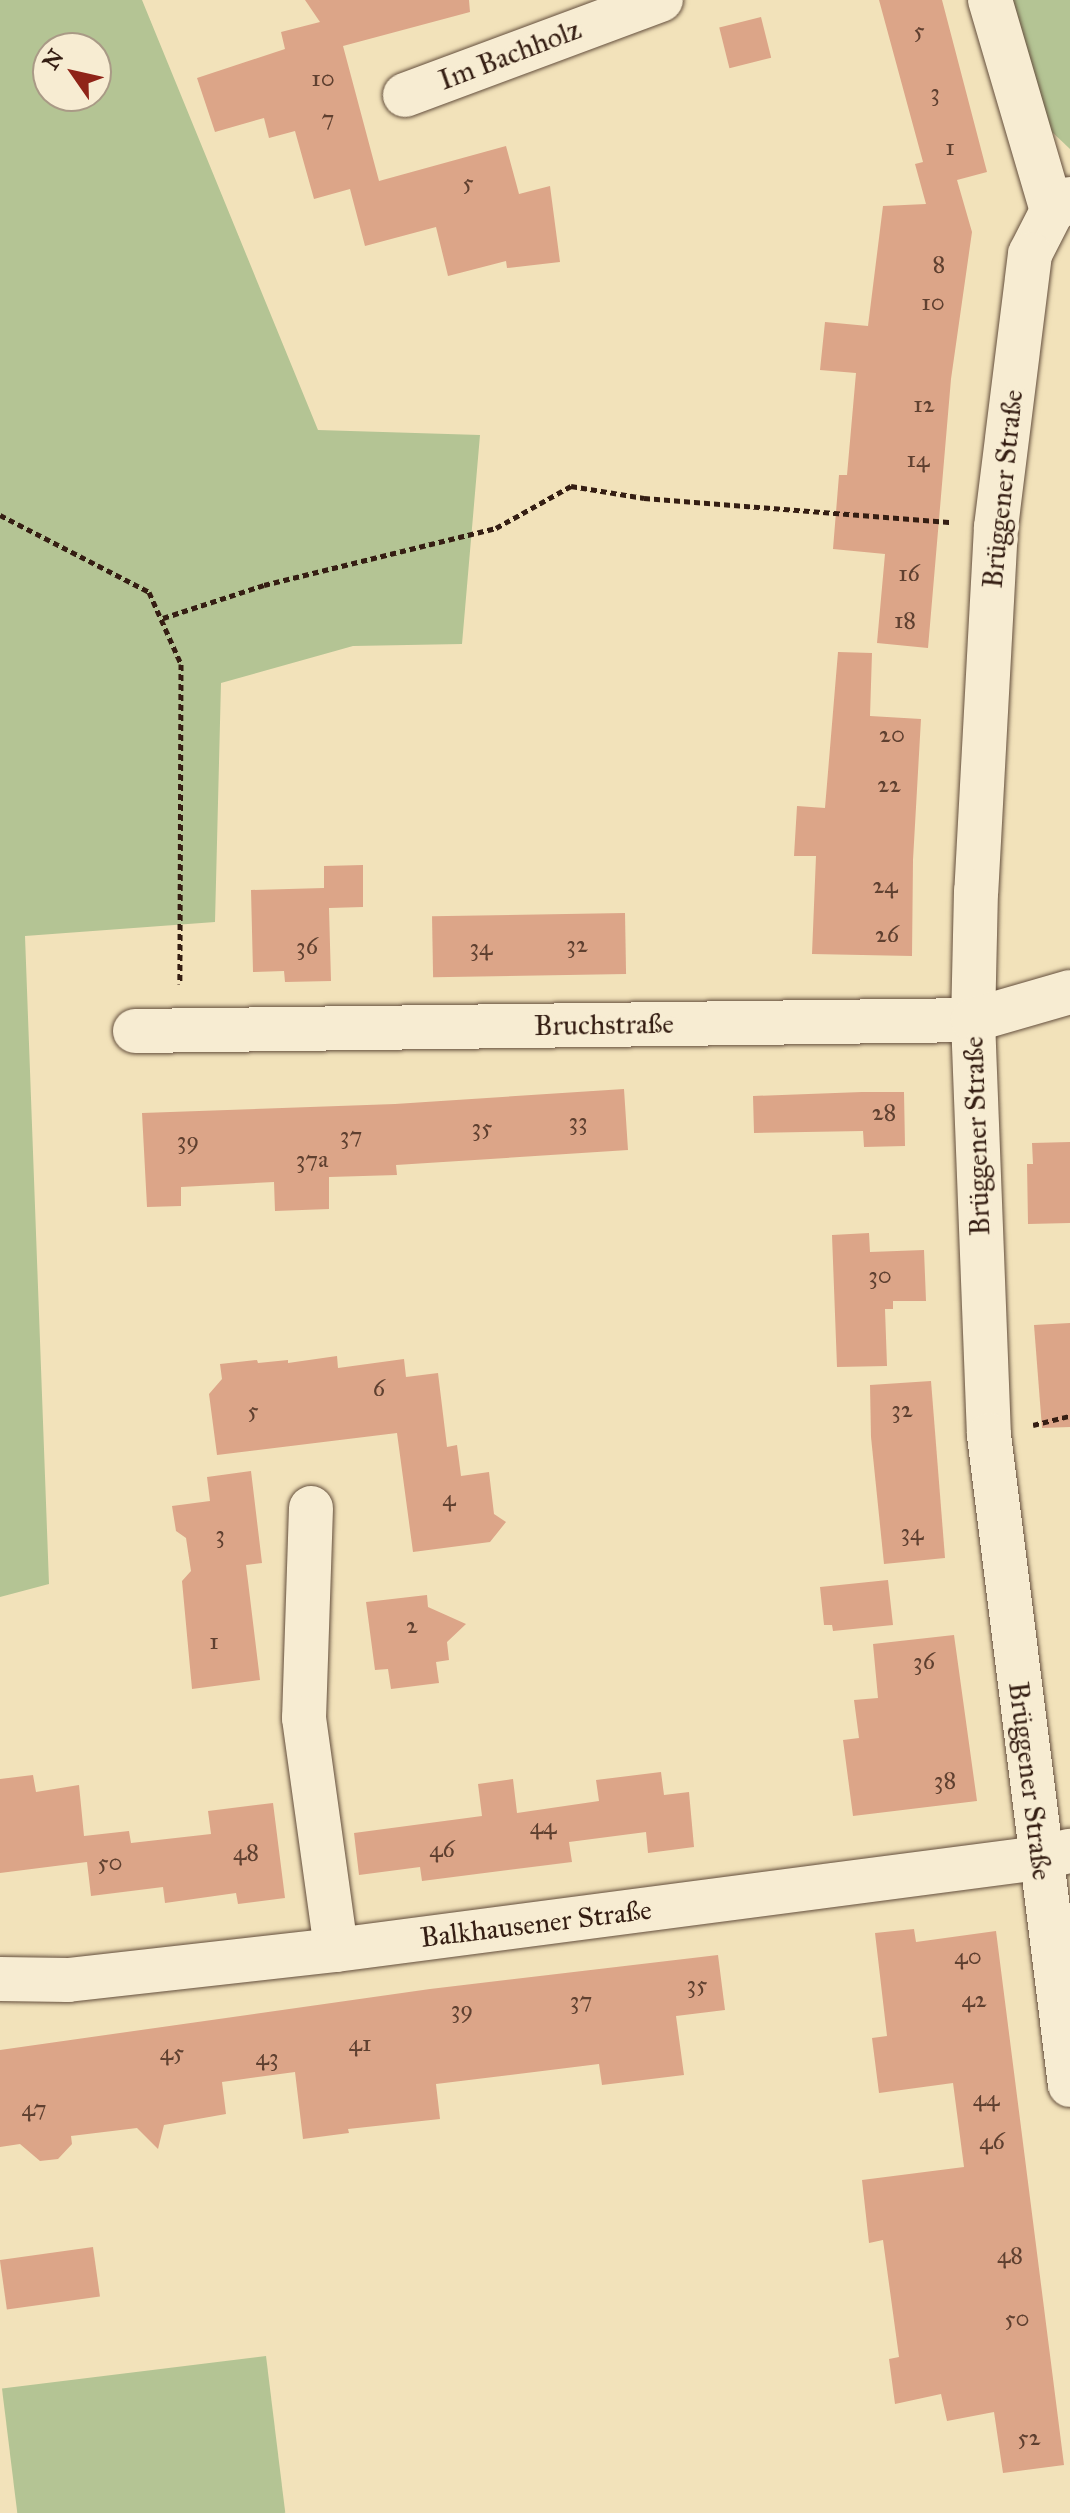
<!DOCTYPE html>
<html>
<head>
<meta charset="utf-8">
<style>
	body { margin:0 }
	#map { position:relative; width:1070px; height:2513px; overflow:hidden; background:#f2e2ba; font-family:"IM FELL Great Primer",serif }
	div>[style] { position:absolute }
	.green>* { inset:0; background:#b4c494; transform-origin:0 0 }
	.building>* { inset:0; background:#dca588; transform-origin:0 0 }
	.path>* { height:5px; margin-top:-2.5px; transform-origin:0; background:repeating-linear-gradient(90deg,#351e13 0 6px,transparent 0 10px) }
	.roads { filter:drop-shadow(0 0 2px #644f3d) drop-shadow(0 0 2px #644f3d) }
	.minor>* { height:44px; margin:-22px; padding:0 22px; transform-origin:22px; border-radius:22px; background:#f7ecd2 }
	span { translate:-50% -50%; white-space:nowrap; text-align:center; line-height:1.15; -webkit-text-stroke:8px #f7ecd2; paint-order:stroke }
	.number-label { font-size:24px; color:#5f4030 }
	.number-label span { -webkit-text-stroke-width:0 }
	.street-label { font-size:28px; color:#351e13 }
	.north { position:absolute; left:32px; top:32px; width:80px; height:80px; box-sizing:border-box; background:#f7ecd2; border:2px solid #a99a86; border-radius:50%; rotate:304deg; font-size:22px; font-weight:700; line-height:32px; text-align:center; color:#351e13 }
	.north::after { content:''; display:block; margin:auto; width:28px; height:36px; background:#8f2418; clip-path:polygon(50% 0,100% 100%,50% 72%,0 100%) }
</style>
</head>
<body>
<div id="map">
	<div class="green">
		<div style="clip-path:polygon(evenodd,0 0,142px 0,318px 430px,480px 435px,462px 644px,353px 646px,221px 683px,215px 922px,25px 936px,49px 1584px,0 1597px,0 0,48px 48px,96px 48px,96px 96px,48px 96px,48px 48px)"></div>
		<div style="clip-path:polygon(1013px 0,1070px 0,1070px 149px,1051px 131px)"></div>
		<div style="left:266px;top:2356px;width:158px;height:266px;rotate:83deg"></div>
	</div>
	<div class="building">
		<div style="clip-path:polygon(305px 0,469px 0,470px 12px,343px 46px,379px 181px,506px 146px,519px 194px,550px 186px,560px 262px,507px 268px,506px 261px,448px 276px,436px 227px,365px 246px,350px 189px,314px 199px,295px 131px,269px 138px,264px 118px,215px 132px,197px 78px,285px 49px,281px 32px,320px 22px)"></div>
		<div style="clip-path:polygon(879px 0,942px 0,987px 172px,957px 180px,972px 232px,951px 379px,928px 648px,877px 643px,885px 554px,833px 549px,839px 475px,847px 475px,856px 373px,820px 370px,825px 322px,868px 326px,883px 206px,926px 204px,915px 164px,923px 162px)"></div>
		<div style="left:761px;top:17px;width:42px;height:43px;rotate:76deg"></div>
		<div style="clip-path:polygon(838px 652px,872px 653px,870px 716px,921px 719px,913px 860px,912px 956px,812px 954px,816px 856px,794px 856px,797px 806px,825px 808px)"></div>
		<div style="clip-path:polygon(363px 865px,363px 907px,329px 908px,331px 981px,285px 982px,284px 971px,253px 972px,251px 890px,324px 888px,324px 866px)"></div>
		<div style="left:625px;top:913px;width:61px;height:193px;rotate:89deg"></div>
		<div style="clip-path:polygon(624px 1089px,628px 1150px,396px 1165px,397px 1175px,329px 1177px,329px 1209px,275px 1211px,274px 1182px,181px 1187px,181px 1206px,147px 1207px,142px 1113px,395px 1104px)"></div>
		<div style="clip-path:polygon(862px 1092px,904px 1092px,905px 1146px,864px 1147px,863px 1131px,754px 1133px,753px 1096px)"></div>
		<div style="clip-path:polygon(1070px 1142px,1070px 1223px,1028px 1224px,1027px 1164px,1033px 1164px,1032px 1143px)"></div>
		<div style="clip-path:polygon(869px 1233px,870px 1252px,924px 1250px,926px 1301px,893px 1301px,893px 1309px,885px 1309px,887px 1366px,837px 1367px,832px 1235px)"></div>
		<div style="clip-path:polygon(1070px 1323px,1070px 1427px,1042px 1428px,1034px 1325px)"></div>
		<div style="clip-path:polygon(337px 1356px,338px 1368px,404px 1359px,406px 1377px,438px 1373px,447px 1447px,457px 1445px,461px 1476px,489px 1472px,494px 1514px,506px 1522px,490px 1542px,413px 1552px,397px 1433px,217px 1455px,209px 1394px,222px 1379px,220px 1364px,257px 1360px,258px 1363px,288px 1360px,288px 1363px)"></div>
		<div style="clip-path:polygon(931px 1381px,945px 1558px,884px 1564px,871px 1437px,870px 1385px)"></div>
		<div style="clip-path:polygon(251px 1471px,262px 1563px,246px 1565px,260px 1680px,192px 1689px,182px 1581px,191px 1571px,186px 1538px,176px 1531px,172px 1506px,210px 1501px,207px 1477px)"></div>
		<div style="clip-path:polygon(888px 1580px,893px 1625px,833px 1631px,832px 1625px,824px 1625px,820px 1587px)"></div>
		<div style="clip-path:polygon(427px 1595px,428px 1607px,466px 1624px,447px 1642px,449px 1660px,436px 1662px,439px 1683px,391px 1689px,388px 1669px,375px 1670px,366px 1602px)"></div>
		<div style="clip-path:polygon(954px 1635px,977px 1801px,853px 1816px,843px 1740px,859px 1738px,854px 1700px,878px 1698px,873px 1644px)"></div>
		<div style="clip-path:polygon(661px 1772px,664px 1795px,689px 1792px,694px 1847px,648px 1853px,646px 1832px,569px 1842px,572px 1862px,422px 1881px,420px 1867px,359px 1875px,354px 1833px,482px 1816px,478px 1784px,513px 1779px,517px 1813px,599px 1801px,596px 1780px)"></div>
		<div style="clip-path:polygon(33px 1775px,36px 1792px,79px 1785px,84px 1836px,129px 1831px,131px 1843px,211px 1834px,208px 1811px,273px 1803px,285px 1898px,238px 1904px,236px 1893px,165px 1903px,163px 1887px,91px 1896px,87px 1862px,0 1873px,0 1779px)"></div>
		<div style="clip-path:polygon(914px 1929px,916px 1942px,996px 1931px,1064px 2465px,1003px 2473px,994px 2412px,947px 2421px,941px 2394px,895px 2404px,889px 2359px,899px 2357px,883px 2240px,869px 2243px,862px 2180px,964px 2167px,953px 2083px,879px 2093px,872px 2038px,887px 2036px,875px 1933px)"></div>
		<div style="clip-path:polygon(718px 1955px,725px 2010px,676px 2016px,684px 2075px,602px 2085px,599px 2064px,436px 2084px,440px 2119px,348px 2129px,349px 2133px,303px 2139px,295px 2072px,222px 2082px,226px 2114px,164px 2125px,158px 2149px,137px 2128px,71px 2136px,72px 2144px,58px 2159px,40px 2161px,20px 2144px,0 2147px,0 2050px,430px 1989px)"></div>
		<div style="left:93px;top:2247px;width:50px;height:94px;rotate:82deg"></div>
	</div>
	<div class="path">
		<div style="left:0;top:515px;width:168px;rotate:27.3deg"></div>
		<div style="left:149px;top:592px;width:79px;rotate:66deg"></div>
		<div style="left:181px;top:664px;width:320px;rotate:90.2deg"></div>
		<div style="left:163px;top:618px;width:106px;rotate:-18.1deg"></div>
		<div style="left:264px;top:585px;width:239px;rotate:-13.8deg"></div>
		<div style="left:496px;top:528px;width:86px;rotate:-29.2deg"></div>
		<div style="left:571px;top:486px;width:74px;rotate:9.3deg"></div>
		<div style="left:644px;top:498px;width:309px;rotate:4.5deg"></div>
		<div style="left:1033px;top:1425px;width:38px;rotate:-14deg"></div>
	</div>
	<div class="roads">
		<div class="minor">
			<div style="left:990px;top:0;width:220px;rotate:73.6deg"></div>
			<div style="left:405px;top:95px;width:273px;rotate:-20.4deg"></div>
			<div style="left:1070px;top:199px;width:22px;rotate:146deg"></div>
			<div style="left:1052px;top:211px;width:48px;rotate:117.1deg"></div>
			<div style="left:1030px;top:254px;width:275px;rotate:97.1deg"></div>
			<div style="left:996px;top:527px;width:365px;rotate:93.1deg"></div>
			<div style="left:976px;top:891px;width:129px;rotate:91.3deg"></div>
			<div style="left:973px;top:1020px;width:415px;rotate:87.8deg"></div>
			<div style="left:989px;top:1435px;width:655px;rotate:82.9deg"></div>
			<div style="left:135px;top:1031px;width:838px;rotate:-0.75deg"></div>
			<div style="left:973px;top:1020px;width:101px;rotate:-16.1deg"></div>
			<div style="left:311px;top:1508px;width:210px;rotate:91.9deg"></div>
			<div style="left:304px;top:1718px;width:234px;rotate:82.1deg"></div>
			<div style="left:0;top:1979px;width:68px;rotate:0.8deg"></div>
			<div style="left:68px;top:1980px;width:270px;rotate:-6.4deg"></div>
			<div style="left:336px;top:1950px;width:709px;rotate:-7.46deg"></div>
			<div style="left:1039px;top:1858px;width:32px;rotate:-13deg"></div>
		</div>
	</div>
	<div class="number-label">
		<span style="left:919px;top:31px">5</span>
		<span style="left:323px;top:79px">10</span>
		<span style="left:935px;top:93px">3</span>
		<span style="left:328px;top:119px">7</span>
		<span style="left:950px;top:148px">1</span>
		<span style="left:468px;top:183px">5</span>
		<span style="left:939px;top:265px">8</span>
		<span style="left:933px;top:303px">10</span>
		<span style="left:924px;top:405px">12</span>
		<span style="left:918px;top:460px">14</span>
		<span style="left:909px;top:574px">16</span>
		<span style="left:905px;top:621px">18</span>
		<span style="left:892px;top:735px">20</span>
		<span style="left:889px;top:785px">22</span>
		<span style="left:885px;top:886px">24</span>
		<span style="left:887px;top:935px">26</span>
		<span style="left:577px;top:945px">32</span>
		<span style="left:307px;top:947px">36</span>
		<span style="left:481px;top:948px">34</span>
		<span style="left:884px;top:1113px">28</span>
		<span style="left:578px;top:1122px">33</span>
		<span style="left:482px;top:1128px">35</span>
		<span style="left:351px;top:1136px">37</span>
		<span style="left:188px;top:1141px">39</span>
		<span style="left:312px;top:1160px">37a</span>
		<span style="left:880px;top:1276px">30</span>
		<span style="left:379px;top:1389px">6</span>
		<span style="left:902px;top:1410px">32</span>
		<span style="left:253px;top:1411px">5</span>
		<span style="left:449px;top:1499px">4</span>
		<span style="left:912px;top:1533px">34</span>
		<span style="left:220px;top:1535px">3</span>
		<span style="left:412px;top:1626px">2</span>
		<span style="left:214px;top:1642px">1</span>
		<span style="left:924px;top:1662px">36</span>
		<span style="left:945px;top:1781px">38</span>
		<span style="left:543px;top:1827px">44</span>
		<span style="left:442px;top:1850px">46</span>
		<span style="left:246px;top:1853px">48</span>
		<span style="left:110px;top:1863px">50</span>
		<span style="left:968px;top:1957px">40</span>
		<span style="left:697px;top:1985px">35</span>
		<span style="left:974px;top:2000px">42</span>
		<span style="left:581px;top:2001px">37</span>
		<span style="left:462px;top:2010px">39</span>
		<span style="left:360px;top:2044px">41</span>
		<span style="left:172px;top:2053px">45</span>
		<span style="left:267px;top:2058px">43</span>
		<span style="left:986px;top:2099px">44</span>
		<span style="left:34px;top:2109px">47</span>
		<span style="left:992px;top:2142px">46</span>
		<span style="left:1010px;top:2256px">48</span>
		<span style="left:1017px;top:2319px">50</span>
		<span style="left:1029px;top:2438px">52</span>
	</div>
	<div class="street-label">
		<span style="left:510px;top:55px;rotate:-21deg">Im Bachholz</span>
		<span style="left:1003px;top:489px;rotate:-84deg">Brüggener Straße</span>
		<span style="left:604px;top:1025px;rotate:-1deg">Bruchstraße</span>
		<span style="left:977px;top:1136px;rotate:-92deg">Brüggener Straße</span>
		<span style="left:1030px;top:1781px;rotate:83deg">Brüggener Straße</span>
		<span style="left:536px;top:1924px;rotate:-7deg">Balkhausener Straße</span>
	</div>
	<div class="north">N</div>
</div>
</body>
</html>
